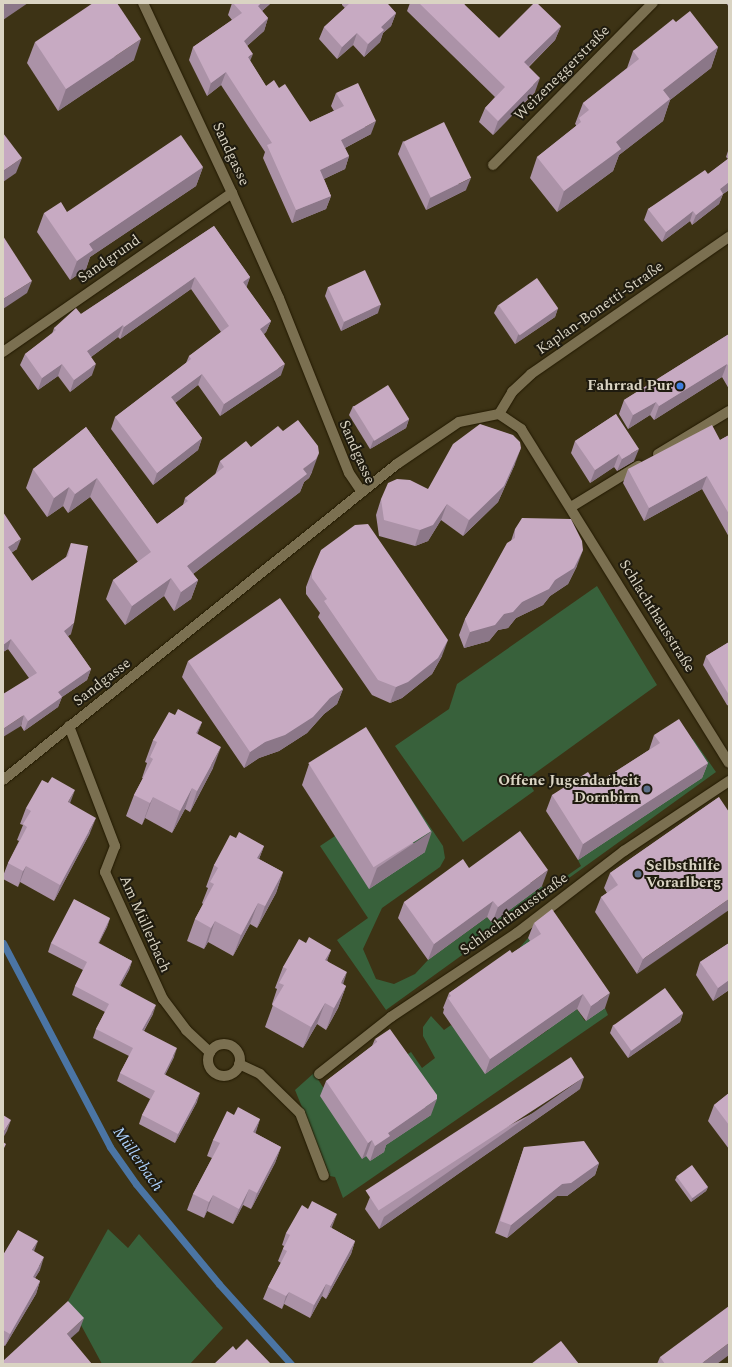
<!DOCTYPE html>
<html>
<head>
<meta charset="utf-8">
<style>
	body { margin:0 }
	#map { position:relative; width:732px; height:1367px; overflow:hidden; background:#3d3315; font-family:Spectral,serif }
	div>[style] { position:absolute }
	.green>* { inset:0; background:#38613b }
	.stream>* { height:7px; margin:-3.5px; padding:0 3.5px; transform-origin:3.5px; border-radius:3.5px; background:#4b75a4 }
	.roads { filter:drop-shadow(0 0 1px #231a00) drop-shadow(0 0 1px #231a00) }
	.street>* { height:10px; margin:-5px; padding:0 5px; transform-origin:5px; border-radius:5px; background:#7b7051 }
	.street>.ring { margin:-5px; padding:0; box-sizing:content-box; background:none; border:10px solid #7b7051; border-radius:50% }
	.wall>* { inset:0; background:#ab92a7 }
	.shaded-wall>* { inset:0; background:#8b7788 }
	.building>* { inset:0; background:#c7aac2; transform-origin:0 0 }
	.dots>* { width:11px; height:11px; translate:-50% -50%; box-sizing:border-box; border:2px solid #1f1b0f; border-radius:50% }
	span { translate:-50% -50%; white-space:nowrap; text-align:center; line-height:1.15; -webkit-text-stroke:4px #1f1b0f; paint-order:stroke }
	.street-label { font-size:15px; color:#dad4c3 }
	.poi-label { font-size:15px; color:#dad4c3; font-weight:700 }
	.right { translate:-100% -50%; text-align:right }
	.left { translate:0 -50%; text-align:left }
	.water-label { font-size:16px; color:#add1fc; font-style:italic }
	.frame { position:absolute; inset:0; border:4px solid #dad4c3; pointer-events:none }
</style>
</head>
<body>
<div id="map">
	<div class="green">
		<div style="clip-path:polygon(597px 586px,657px 685px,527px 779px,534px 791px,463px 842px,395px 746px,449px 709px,457px 684px)"></div>
		<div style="clip-path:polygon(693px 739px,716px 772px,386px 1010px,337px 940px,368px 918px,320px 846px,335px 836px,375px 745px,443px 846px,445px 858px,440px 867px,382px 908px,363px 949px,376px 979px,394px 984px,415px 974px,428px 960px,487px 917px,492px 923px,542px 886px,545px 891px,581px 866px,578px 860px)"></div>
		<div style="clip-path:polygon(528px 938px,585px 1021px,605px 1008px,608px 1015px,343px 1198px,335px 1177px,330px 1176px,295px 1090px,314px 1073px,326px 1092px,397px 1061px,411px 1052px,422px 1068px,435px 1058px,423px 1036px,423px 1027px,431px 1016px,444px 1030px,451px 1025px,488px 1071px,548px 1030px,517px 979px,516px 952px)"></div>
		<div style="clip-path:polygon(108px 1229px,128px 1248px,139px 1234px,223px 1328px,190px 1364px,102px 1364px,68px 1301px)"></div>
	</div>
	<div class="stream">
		<div style="left:3px;top:943px;width:230px;rotate:62.3deg"></div>
		<div style="left:110px;top:1147px;width:45px;rotate:54.9deg"></div>
		<div style="left:136px;top:1184px;width:130px;rotate:50.3deg"></div>
		<div style="left:219px;top:1284px;width:108px;rotate:48deg"></div>
	</div>
	<div class="roads">
		<div class="street">
			<div style="left:143px;top:3px;width:210px;rotate:64.9deg"></div>
			<div style="left:232px;top:193px;width:115px;rotate:65.9deg"></div>
			<div style="left:279px;top:298px;width:188px;rotate:68.2deg"></div>
			<div style="left:349px;top:473px;width:23px;rotate:56deg"></div>
			<div style="left:493px;top:165px;width:228px;rotate:-45.4deg"></div>
			<div style="left:3px;top:352px;width:279px;rotate:-34.8deg"></div>
			<div style="left:499px;top:414px;width:26px;rotate:-59deg"></div>
			<div style="left:512px;top:392px;width:26px;rotate:-43deg"></div>
			<div style="left:531px;top:374px;width:241px;rotate:-34.7deg"></div>
			<div style="left:658px;top:454px;width:83px;rotate:-31.2deg"></div>
			<div style="left:571px;top:507px;width:79px;rotate:-31.5deg"></div>
			<div style="left:69px;top:726px;width:129px;rotate:69deg"></div>
			<div style="left:115px;top:846px;width:28px;rotate:111deg"></div>
			<div style="left:105px;top:872px;width:140px;rotate:65.5deg"></div>
			<div style="left:163px;top:999px;width:39px;rotate:53deg"></div>
			<div style="left:186px;top:1030px;width:33px;rotate:43deg"></div>
			<div style="left:3px;top:780px;width:505px;rotate:-38.73deg"></div>
			<div style="left:397px;top:464px;width:75px;rotate:-34.1deg"></div>
			<div style="left:459px;top:422px;width:41px;rotate:-11.3deg"></div>
			<div style="left:499px;top:414px;width:27px;rotate:34deg"></div>
			<div style="left:521px;top:429px;width:393px;rotate:58.1deg"></div>
			<div class="ring" style="left:208px;top:1044px;width:22px;height:22px"></div>
			<div style="left:239px;top:1064px;width:23px;rotate:25deg"></div>
			<div style="left:260px;top:1074px;width:56px;rotate:44.3deg"></div>
			<div style="left:300px;top:1113px;width:67px;rotate:69.1deg"></div>
			<div style="left:319px;top:1074px;width:92px;rotate:-38.4deg"></div>
			<div style="left:391px;top:1017px;width:151px;rotate:-33.7deg"></div>
			<div style="left:517px;top:933px;width:135px;rotate:-37.5deg"></div>
			<div style="left:624px;top:851px;width:126px;rotate:-33.7deg"></div>
		</div>
	</div>
	<div class="wall">
		<div style="clip-path:polygon(232px 3px,271px 3px,262px 11px,268px 18px,264px 31px,247px 46px,250px 61px,266px 86px,279px 88px,310px 122px,334px 111px,331px 106px,336px 93px,371px 134px,345px 148px,349px 156px,345px 169px,324px 179px,331px 196px,326px 209px,292px 223px,263px 158px,265px 152px,221px 85px,207px 96px,189px 60px,193px 47px,232px 20px,228px 15px)"></div>
		<div style="clip-path:polygon(342px 3px,387px 3px,396px 13px,391px 26px,383px 33px,380px 42px,364px 57px,353px 45px,337px 59px,319px 39px,324px 27px,345px 8px,342px 5px)"></div>
		<div style="clip-path:polygon(410px 3px,466px 3px,464px 5px,499px 38px,561px 26px,555px 40px,529px 67px,535px 92px,493px 135px,479px 122px,485px 108px,495px 97px,407px 11px)"></div>
		<div style="clip-path:polygon(726px 3px,729px 3px,729px 7px)"></div>
		<div style="clip-path:polygon(676px 22px,718px 47px,711px 68px,670px 100px,663px 121px,619px 155px,613px 171px,557px 212px,530px 178px,537px 157px,576px 126px,576px 125px,575px 124px,583px 103px,627px 68px,633px 51px)"></div>
		<div style="clip-path:polygon(35px 42px,134px 60px,58px 111px,27px 63px)"></div>
		<div style="clip-path:polygon(403px 141px,466px 190px,426px 210px,398px 154px)"></div>
		<div style="clip-path:polygon(729px 148px,729px 190px,723px 194px,719px 204px,692px 225px,690px 221px,662px 242px,644px 220px,648px 209px,708px 174px,728px 159px,726px 157px)"></div>
		<div style="clip-path:polygon(203px 167px,196px 186px,90px 257px,86px 269px,70px 280px,37px 232px,44px 213px,67px 212px)"></div>
		<div style="clip-path:polygon(214px 226px,250px 277px,246px 287px,271px 321px,266px 332px,264px 334px,281px 375px,220px 416px,198px 385px,175px 403px,202px 438px,198px 450px,153px 485px,111px 429px,115px 417px,186px 363px,189px 356px,221px 332px,191px 289px,120px 339px,118px 337px,91px 357px,92px 375px,70px 392px,58px 376px,38px 390px,20px 365px,25px 354px,52px 334px,54px 328px,81px 314px)"></div>
		<div style="clip-path:polygon(328px 287px,378px 313px,341px 331px,325px 296px)"></div>
		<div style="clip-path:polygon(498px 305px,558px 308px,555px 317px,515px 344px,494px 313px)"></div>
		<div style="clip-path:polygon(729px 334px,729px 389px,722px 377px,654px 420px,650px 415px,628px 429px,619px 414px,624px 400px)"></div>
		<div style="clip-path:polygon(353px 406px,409px 419px,406px 428px,370px 449px,349px 415px)"></div>
		<div style="clip-path:polygon(616px 414px,634px 461px,617px 471px,614px 467px,590px 483px,571px 453px,575px 441px)"></div>
		<div style="clip-path:polygon(86px 427px,157px 524px,183px 505px,185px 498px,215px 475px,220px 461px,251px 447px,312px 472px,309px 478px,304px 482px,300px 492px,193px 574px,198px 580px,191px 599px,174px 611px,164px 596px,125px 625px,106px 599px,113px 580px,138px 562px,90px 497px,68px 513px,63px 506px,47px 517px,26px 488px,33px 469px)"></div>
		<div style="clip-path:polygon(729px 435px,729px 537px,702px 489px,644px 521px,623px 483px,628px 469px,720px 440px)"></div>
		<div style="clip-path:polygon(515px 464px,498px 502px,463px 536px,441px 520px,428px 541px,415px 546px,379px 536px,376px 515px,381px 499px,428px 489px)"></div>
		<div style="clip-path:polygon(3px 512px,17px 549px,11px 553px,32px 581px,66px 557px,71px 543px,71px 634px,68px 636px,91px 669px,87px 680px,62px 697px,58px 707px,24px 731px,21px 726px,29px 678px,8px 649px,3px 652px)"></div>
		<div style="clip-path:polygon(515px 529px,577px 566px,568px 584px,550px 596px,543px 605px,516px 618px,508px 628px,498px 630px,489px 641px,464px 648px,459px 635px,465px 619px,511px 541px)"></div>
		<div style="clip-path:polygon(312px 571px,442px 656px,432px 674px,402px 698px,390px 703px,372px 695px,318px 617px,320px 613px,306px 594px,306px 587px)"></div>
		<div style="clip-path:polygon(729px 642px,729px 706px,727px 705px,703px 665px,706px 656px)"></div>
		<div style="clip-path:polygon(188px 661px,343px 689px,337px 704px,324px 714px,307px 733px,279px 751px,259px 758px,244px 768px,182px 677px)"></div>
		<div style="clip-path:polygon(175px 715px,202px 722px,197px 734px,213px 768px,190px 812px,185px 809px,172px 833px,145px 818px,142px 825px,126px 816px,134px 795px,143px 778px,142px 778px,147px 763px,145px 762px,153px 740px)"></div>
		<div style="clip-path:polygon(654px 735px,708px 763px,702px 778px,578px 860px,546px 811px,552px 795px,596px 784px,649px 750px)"></div>
		<div style="clip-path:polygon(309px 764px,425px 852px,369px 889px,302px 785px)"></div>
		<div style="clip-path:polygon(719px 797px,637px 974px,595px 912px,601px 897px,607px 893px,604px 888px,610px 873px)"></div>
		<div style="clip-path:polygon(70px 803px,90px 833px,54px 901px,20px 882px,18px 887px,3px 879px,3px 876px,8px 863px,19px 841px,17px 840px,23px 825px,20px 824px,26px 808px)"></div>
		<div style="clip-path:polygon(236px 838px,264px 846px,259px 859px,283px 872px,276px 893px,257px 928px,250px 924px,233px 956px,208px 942px,204px 949px,187px 941px,195px 919px,203px 904px,202px 903px,208px 888px,206px 887px,214px 865px)"></div>
		<div style="clip-path:polygon(469px 868px,542px 886px,492px 923px,487px 917px,428px 960px,398px 918px,404px 902px)"></div>
		<div style="clip-path:polygon(110px 918px,107px 927px,99px 943px,132px 961px,129px 970px,120px 986px,153px 1014px,144px 1031px,174px 1057px,165px 1075px,197px 1102px,175px 1143px,139px 1124px,142px 1115px,150px 1099px,117px 1081px,120px 1073px,129px 1056px,93px 1038px,96px 1029px,105px 1012px,72px 995px,75px 986px,83px 970px,48px 952px,51px 943px)"></div>
		<div style="clip-path:polygon(534px 923px,605px 1008px,586px 1021px,577px 1009px,485px 1074px,443px 1013px,444px 1009px,443px 1008px,449px 993px,512px 953px,530px 941px,528px 938px)"></div>
		<div style="clip-path:polygon(306px 943px,331px 950px,327px 960px,343px 984px,346px 986px,338px 1008px,326px 1030px,317px 1024px,303px 1048px,265px 1027px,273px 1005px,272px 1004px,277px 989px,275px 988px,283px 967px)"></div>
		<div style="clip-path:polygon(729px 943px,729px 990px,713px 1001px,696px 975px,700px 962px)"></div>
		<div style="clip-path:polygon(683px 1013px,680px 1022px,628px 1058px,610px 1033px,613px 1025px)"></div>
		<div style="clip-path:polygon(375px 1039px,431px 1115px,386px 1145px,384px 1152px,370px 1161px,366px 1156px,362px 1159px,320px 1096px,326px 1081px,372px 1046px)"></div>
		<div style="clip-path:polygon(580px 1089px,379px 1229px,365px 1209px,370px 1197px)"></div>
		<div style="clip-path:polygon(729px 1093px,729px 1149px,708px 1121px,714px 1105px)"></div>
		<div style="clip-path:polygon(234px 1115px,260px 1119px,255px 1133px,281px 1147px,275px 1163px,251px 1209px,243px 1205px,233px 1224px,207px 1211px,204px 1218px,187px 1210px,193px 1194px,212px 1158px,207px 1156px,213px 1140px)"></div>
		<div style="clip-path:polygon(524px 1147px,599px 1163px,595px 1175px,567px 1196px,557px 1196px,507px 1238px,495px 1233px)"></div>
		<div style="clip-path:polygon(677px 1176px,708px 1187px,706px 1191px,691px 1202px,675px 1180px)"></div>
		<div style="clip-path:polygon(332px 1227px,331px 1228px,355px 1241px,351px 1254px,326px 1299px,322px 1296px,310px 1318px,284px 1304px,282px 1309px,263px 1299px,268px 1287px,281px 1263px,278px 1261px,284px 1246px,282px 1245px,286px 1233px)"></div>
		<div style="clip-path:polygon(34px 1251px,40px 1270px,35px 1278px,40px 1281px,36px 1294px,5px 1346px,3px 1345px,3px 1255px)"></div>
		<div style="clip-path:polygon(660px 1357px,717px 1364px,657px 1364px)"></div>
	</div>
	<div class="shaded-wall">
		<div style="clip-path:polygon(4px 3px,28px 3px,3px 20px,3px 4px)"></div>
		<div style="clip-path:polygon(261px 3px,271px 3px,253px 19px,258px 6px)"></div>
		<div style="clip-path:polygon(396px 13px,391px 26px,383px 33px,380px 42px,364px 57px,368px 44px,381px 27px)"></div>
		<div style="clip-path:polygon(268px 18px,264px 31px,239px 53px,244px 41px)"></div>
		<div style="clip-path:polygon(561px 26px,555px 40px,519px 76px,524px 62px)"></div>
		<div style="clip-path:polygon(357px 33px,353px 45px,337px 59px,342px 47px)"></div>
		<div style="clip-path:polygon(141px 39px,134px 60px,58px 111px,66px 89px)"></div>
		<div style="clip-path:polygon(718px 47px,711px 68px,670px 100px,663px 121px,619px 155px,613px 171px,557px 212px,564px 191px,616px 142px,663px 90px)"></div>
		<div style="clip-path:polygon(253px 54px,248px 66px,248px 57px)"></div>
		<div style="clip-path:polygon(226px 72px,221px 85px,207px 96px,211px 83px)"></div>
		<div style="clip-path:polygon(540px 78px,535px 92px,493px 135px,498px 121px)"></div>
		<div style="clip-path:polygon(376px 121px,371px 134px,337px 152px,341px 140px)"></div>
		<div style="clip-path:polygon(349px 156px,345px 169px,315px 183px,320px 170px)"></div>
		<div style="clip-path:polygon(22px 158px,16px 173px,3px 182px,3px 171px)"></div>
		<div style="clip-path:polygon(203px 167px,196px 186px,90px 257px,86px 269px,70px 280px,77px 261px,89px 244px)"></div>
		<div style="clip-path:polygon(471px 178px,466px 190px,426px 210px,430px 198px)"></div>
		<div style="clip-path:polygon(729px 182px,729px 190px,723px 194px,719px 204px,692px 225px,696px 215px,720px 189px)"></div>
		<div style="clip-path:polygon(331px 196px,326px 209px,292px 223px,296px 210px)"></div>
		<div style="clip-path:polygon(693px 211px,690px 221px,662px 242px,666px 232px)"></div>
		<div style="clip-path:polygon(195px 277px,191px 289px,120px 339px,124px 327px)"></div>
		<div style="clip-path:polygon(250px 277px,246px 289px,243px 282px)"></div>
		<div style="clip-path:polygon(32px 281px,27px 293px,3px 309px,3px 299px)"></div>
		<div style="clip-path:polygon(381px 304px,378px 313px,341px 331px,344px 322px)"></div>
		<div style="clip-path:polygon(558px 308px,555px 317px,515px 344px,518px 335px)"></div>
		<div style="clip-path:polygon(271px 321px,266px 332px,256px 340px,260px 329px)"></div>
		<div style="clip-path:polygon(123px 325px,118px 337px,83px 363px,87px 351px)"></div>
		<div style="clip-path:polygon(62px 364px,58px 376px,38px 390px,42px 378px)"></div>
		<div style="clip-path:polygon(96px 364px,92px 375px,70px 392px,74px 380px)"></div>
		<div style="clip-path:polygon(285px 364px,281px 375px,220px 416px,224px 404px)"></div>
		<div style="clip-path:polygon(727px 364px,722px 377px,654px 420px,659px 406px)"></div>
		<div style="clip-path:polygon(202px 374px,198px 385px,167px 409px,171px 397px)"></div>
		<div style="clip-path:polygon(656px 402px,650px 415px,628px 429px,633px 415px)"></div>
		<div style="clip-path:polygon(409px 419px,406px 428px,370px 449px,373px 441px)"></div>
		<div style="clip-path:polygon(202px 438px,198px 450px,153px 485px,157px 473px)"></div>
		<div style="clip-path:polygon(521px 448px,515px 464px,498px 502px,463px 536px,469px 520px)"></div>
		<div style="clip-path:polygon(639px 449px,634px 461px,617px 471px,622px 459px)"></div>
		<div style="clip-path:polygon(319px 453px,312px 472px,309px 478px,304px 482px,300px 492px,180px 584px,187px 566px,303px 469px)"></div>
		<div style="clip-path:polygon(619px 454px,614px 467px,590px 483px,595px 470px)"></div>
		<div style="clip-path:polygon(707px 476px,702px 489px,644px 521px,649px 508px)"></div>
		<div style="clip-path:polygon(97px 478px,90px 497px,68px 513px,75px 494px)"></div>
		<div style="clip-path:polygon(69px 487px,63px 506px,47px 517px,54px 498px)"></div>
		<div style="clip-path:polygon(447px 504px,441px 520px,428px 541px,415px 546px,420px 530px)"></div>
		<div style="clip-path:polygon(21px 539px,17px 549px,4px 558px,8px 547px)"></div>
		<div style="clip-path:polygon(583px 550px,577px 566px,568px 584px,550px 596px,543px 605px,516px 618px,508px 628px,498px 630px,489px 641px,464px 648px,470px 632px,504px 614px,555px 580px)"></div>
		<div style="clip-path:polygon(171px 578px,164px 596px,125px 625px,132px 606px)"></div>
		<div style="clip-path:polygon(198px 580px,191px 599px,174px 611px,181px 592px)"></div>
		<div style="clip-path:polygon(74px 623px,71px 634px,60px 641px,64px 631px)"></div>
		<div style="clip-path:polygon(11px 639px,8px 649px,3px 652px,3px 645px)"></div>
		<div style="clip-path:polygon(448px 640px,442px 656px,432px 674px,402px 698px,390px 703px,396px 687px)"></div>
		<div style="clip-path:polygon(91px 669px,87px 680px,62px 697px,58px 707px,24px 731px,28px 721px,58px 692px)"></div>
		<div style="clip-path:polygon(343px 689px,337px 704px,324px 714px,307px 733px,279px 751px,259px 758px,244px 768px,250px 752px)"></div>
		<div style="clip-path:polygon(24px 715px,21px 726px,3px 737px,3px 729px)"></div>
		<div style="clip-path:polygon(202px 722px,194px 743px,196px 733px)"></div>
		<div style="clip-path:polygon(221px 747px,213px 768px,190px 812px,197px 791px)"></div>
		<div style="clip-path:polygon(708px 763px,702px 778px,578px 860px,583px 844px)"></div>
		<div style="clip-path:polygon(192px 788px,185px 809px,172px 833px,180px 811px)"></div>
		<div style="clip-path:polygon(75px 790px,69px 806px,68px 802px)"></div>
		<div style="clip-path:polygon(153px 797px,145px 818px,142px 825px,150px 803px)"></div>
		<div style="clip-path:polygon(96px 818px,90px 833px,54px 901px,60px 885px)"></div>
		<div style="clip-path:polygon(432px 831px,425px 852px,369px 889px,377px 868px)"></div>
		<div style="clip-path:polygon(264px 846px,256px 867px,257px 858px)"></div>
		<div style="clip-path:polygon(26px 866px,20px 882px,18px 887px,23px 871px)"></div>
		<div style="clip-path:polygon(548px 870px,542px 886px,492px 923px,498px 907px)"></div>
		<div style="clip-path:polygon(283px 872px,276px 893px,257px 928px,265px 906px)"></div>
		<div style="clip-path:polygon(729px 899px,729px 910px,637px 974px,643px 959px)"></div>
		<div style="clip-path:polygon(493px 901px,487px 917px,428px 960px,434px 944px)"></div>
		<div style="clip-path:polygon(258px 903px,250px 924px,233px 956px,241px 935px)"></div>
		<div style="clip-path:polygon(110px 918px,107px 927px,94px 951px,98px 943px)"></div>
		<div style="clip-path:polygon(215px 921px,208px 942px,204px 949px,211px 928px)"></div>
		<div style="clip-path:polygon(331px 950px,323px 971px,325px 960px)"></div>
		<div style="clip-path:polygon(132px 961px,129px 970px,116px 994px,119px 985px)"></div>
		<div style="clip-path:polygon(347px 972px,340px 994px,341px 983px)"></div>
		<div style="clip-path:polygon(729px 980px,729px 990px,713px 1001px,718px 988px)"></div>
		<div style="clip-path:polygon(346px 986px,338px 1008px,326px 1030px,334px 1008px)"></div>
		<div style="clip-path:polygon(610px 993px,605px 1008px,586px 1021px,591px 1006px)"></div>
		<div style="clip-path:polygon(583px 994px,577px 1009px,485px 1074px,490px 1059px)"></div>
		<div style="clip-path:polygon(325px 1003px,317px 1024px,303px 1048px,311px 1027px)"></div>
		<div style="clip-path:polygon(156px 1005px,153px 1014px,139px 1039px,142px 1030px)"></div>
		<div style="clip-path:polygon(683px 1013px,680px 1022px,628px 1058px,631px 1050px)"></div>
		<div style="clip-path:polygon(177px 1048px,174px 1057px,161px 1083px,164px 1074px)"></div>
		<div style="clip-path:polygon(584px 1077px,580px 1089px,379px 1229px,384px 1217px)"></div>
		<div style="clip-path:polygon(200px 1093px,197px 1102px,175px 1143px,178px 1134px)"></div>
		<div style="clip-path:polygon(437px 1099px,431px 1115px,386px 1145px,384px 1152px,370px 1161px,375px 1146px,388px 1133px)"></div>
		<div style="clip-path:polygon(260px 1119px,255px 1135px,253px 1132px)"></div>
		<div style="clip-path:polygon(11px 1120px,7px 1131px,3px 1138px,3px 1133px)"></div>
		<div style="clip-path:polygon(372px 1140px,366px 1156px,362px 1159px,368px 1143px)"></div>
		<div style="clip-path:polygon(281px 1147px,275px 1163px,251px 1209px,257px 1193px)"></div>
		<div style="clip-path:polygon(599px 1163px,595px 1175px,567px 1196px,557px 1196px,507px 1238px,511px 1225px,562px 1184px)"></div>
		<div style="clip-path:polygon(708px 1187px,706px 1191px,691px 1202px,692px 1198px)"></div>
		<div style="clip-path:polygon(249px 1189px,243px 1205px,233px 1224px,239px 1209px)"></div>
		<div style="clip-path:polygon(213px 1195px,207px 1211px,204px 1218px,209px 1202px)"></div>
		<div style="clip-path:polygon(337px 1214px,332px 1227px,325px 1240px,330px 1227px)"></div>
		<div style="clip-path:polygon(38px 1241px,33px 1254px,32px 1250px)"></div>
		<div style="clip-path:polygon(355px 1241px,351px 1254px,326px 1299px,331px 1286px)"></div>
		<div style="clip-path:polygon(44px 1257px,40px 1270px,28px 1289px,33px 1277px)"></div>
		<div style="clip-path:polygon(40px 1281px,36px 1294px,5px 1346px,10px 1334px)"></div>
		<div style="clip-path:polygon(326px 1284px,322px 1296px,310px 1318px,314px 1305px)"></div>
		<div style="clip-path:polygon(289px 1292px,284px 1304px,282px 1309px,286px 1296px)"></div>
		<div style="clip-path:polygon(84px 1318px,79px 1331px,62px 1346px,67px 1334px)"></div>
		<div style="clip-path:polygon(729px 1343px,729px 1355px,717px 1364px,701px 1364px)"></div>
	</div>
	<div class="building">
		<div style="clip-path:polygon(93px 3px,117px 3px,141px 39px,66px 89px,35px 42px)"></div>
		<div style="clip-path:polygon(233px 3px,261px 3px,258px 6px,268px 18px,244px 41px,253px 54px,248px 57px,266px 86px,274px 80px,279px 88px,285px 84px,310px 122px,344px 106px,336px 93px,358px 83px,376px 121px,341px 140px,349px 156px,320px 170px,331px 196px,296px 210px,267px 145px,272px 143px,226px 72px,211px 83px,193px 47px,242px 13px)"></div>
		<div style="clip-path:polygon(350px 3px,387px 3px,396px 13px,381px 27px,384px 30px,368px 44px,357px 33px,342px 47px,324px 27px)"></div>
		<div style="clip-path:polygon(419px 3px,463px 3px,499px 38px,534px 3px,537px 3px,561px 26px,524px 62px,540px 78px,498px 121px,485px 108px,505px 87px)"></div>
		<div style="clip-path:polygon(690px 11px,718px 47px,663px 90px,670px 99px,616px 142px,621px 149px,564px 191px,537px 157px,581px 122px,579px 118px,589px 110px,583px 103px,639px 59px,633px 51px,673px 19px,676px 22px)"></div>
		<div style="left:444px;top:122px;width:62px;height:45px;rotate:64deg"></div>
		<div style="clip-path:polygon(3px 133px,22px 158px,3px 171px)"></div>
		<div style="clip-path:polygon(181px 135px,203px 167px,89px 244px,93px 250px,77px 261px,44px 213px,61px 202px,67px 212px)"></div>
		<div style="clip-path:polygon(729px 158px,729px 182px,720px 189px,723px 194px,696px 215px,693px 211px,666px 232px,648px 209px,705px 170px,708px 174px)"></div>
		<div style="clip-path:polygon(214px 226px,250px 277px,243px 282px,271px 321px,260px 329px,285px 364px,224px 404px,202px 374px,171px 397px,202px 438px,157px 473px,115px 417px,191px 359px,189px 356px,229px 326px,195px 277px,124px 327px,123px 325px,87px 351px,96px 364px,74px 380px,62px 364px,42px 378px,25px 354px,56px 330px,54px 328px,76px 308px,81px 314px)"></div>
		<div style="clip-path:polygon(3px 236px,32px 281px,3px 299px)"></div>
		<div style="left:365px;top:270px;width:38px;height:41px;rotate:65deg"></div>
		<div style="left:537px;top:278px;width:37px;height:47px;rotate:55deg"></div>
		<div style="clip-path:polygon(729px 334px,729px 367px,727px 364px,659px 406px,656px 402px,633px 415px,624px 400px)"></div>
		<div style="left:388px;top:385px;width:40px;height:41px;rotate:58deg"></div>
		<div style="clip-path:polygon(616px 414px,639px 449px,622px 459px,619px 454px,595px 470px,575px 441px)"></div>
		<div style="clip-path:polygon(298px 420px,318px 446px,319px 453px,316px 459px,303px 469px,307px 474px,187px 566px,198px 580px,181px 592px,171px 578px,132px 606px,113px 580px,151px 552px,97px 478px,75px 494px,69px 487px,54px 498px,33px 469px,86px 427px,157px 524px,188px 501px,185px 498px,224px 467px,220px 461px,246px 441px,251px 447px,278px 426px,283px 431px)"></div>
		<div style="clip-path:polygon(480px 424px,513px 435px,520px 442px,521px 448px,504px 486px,469px 520px,447px 504px,433px 525px,420px 530px,384px 520px,381px 499px,388px 483px,397px 479px,410px 480px,428px 489px,453px 444px)"></div>
		<div style="clip-path:polygon(712px 425px,720px 440px,729px 435px,729px 514px,707px 476px,649px 508px,628px 469px)"></div>
		<div style="clip-path:polygon(3px 512px,21px 539px,8px 547px,32px 581px,68px 556px,71px 543px,88px 546px,74px 623px,64px 631px,91px 669px,58px 692px,62px 697px,28px 721px,24px 715px,3px 729px,3px 694px,37px 673px,11px 639px,3px 645px)"></div>
		<div style="clip-path:polygon(522px 518px,571px 519px,582px 541px,583px 550px,574px 568px,555px 580px,549px 589px,522px 602px,513px 612px,504px 614px,495px 625px,470px 632px,465px 619px,507px 543px,515px 538px,515px 529px)"></div>
		<div style="clip-path:polygon(368px 524px,448px 640px,438px 658px,408px 682px,396px 687px,378px 680px,324px 601px,327px 599px,312px 578px,312px 571px,321px 550px,355px 525px)"></div>
		<div style="clip-path:polygon(280px 598px,343px 689px,330px 698px,313px 717px,285px 735px,265px 742px,250px 752px,188px 661px)"></div>
		<div style="clip-path:polygon(729px 642px,729px 695px,706px 656px)"></div>
		<div style="clip-path:polygon(178px 709px,202px 722px,196px 733px,221px 747px,197px 791px,192px 788px,180px 811px,153px 797px,150px 803px,134px 795px,153px 759px,150px 757px,157px 742px,153px 740px,169px 712px,175px 715px)"></div>
		<div style="clip-path:polygon(679px 719px,708px 763px,583px 844px,552px 795px,588px 772px,596px 784px,660px 743px,654px 735px)"></div>
		<div style="left:366px;top:727px;width:123px;height:68px;rotate:58deg"></div>
		<div style="clip-path:polygon(52px 777px,75px 790px,68px 802px,96px 818px,60px 885px,26px 866px,23px 871px,8px 863px,27px 827px,23px 824px,31px 811px,26px 808px,42px 780px,48px 783px)"></div>
		<div style="clip-path:polygon(719px 797px,729px 812px,729px 899px,643px 959px,601px 897px,618px 885px,610px 873px)"></div>
		<div style="clip-path:polygon(520px 831px,548px 870px,498px 907px,493px 901px,434px 944px,404px 902px,463px 859px,469px 868px)"></div>
		<div style="clip-path:polygon(239px 832px,264px 846px,257px 858px,283px 872px,265px 906px,258px 903px,241px 935px,215px 921px,211px 928px,195px 919px,214px 884px,210px 882px,218px 868px,214px 865px,230px 835px,236px 838px)"></div>
		<div style="clip-path:polygon(74px 899px,110px 918px,98px 943px,132px 961px,119px 985px,156px 1005px,142px 1030px,177px 1048px,164px 1074px,200px 1093px,178px 1134px,142px 1115px,155px 1091px,120px 1073px,133px 1048px,96px 1029px,109px 1004px,75px 986px,87px 962px,51px 943px)"></div>
		<div style="clip-path:polygon(552px 909px,610px 993px,591px 1006px,583px 994px,490px 1059px,448px 998px,451px 996px,449px 993px,510px 950px,512px 953px,541px 934px,534px 923px)"></div>
		<div style="clip-path:polygon(309px 937px,331px 950px,325px 960px,347px 972px,341px 983px,346px 986px,334px 1008px,325px 1003px,311px 1027px,272px 1005px,284px 985px,279px 983px,287px 969px,283px 967px,299px 939px,306px 943px)"></div>
		<div style="clip-path:polygon(729px 943px,729px 980px,718px 988px,700px 962px)"></div>
		<div style="left:665px;top:988px;width:31px;height:64px;rotate:54deg"></div>
		<div style="clip-path:polygon(390px 1029px,437px 1095px,437px 1099px,388px 1133px,390px 1136px,375px 1146px,372px 1140px,368px 1143px,326px 1081px,377px 1042px,375px 1039px)"></div>
		<div style="left:571px;top:1057px;width:24px;height:245px;rotate:57deg"></div>
		<div style="clip-path:polygon(729px 1093px,729px 1125px,714px 1105px)"></div>
		<div style="clip-path:polygon(238px 1107px,260px 1119px,253px 1132px,281px 1147px,257px 1193px,249px 1189px,239px 1209px,213px 1195px,209px 1202px,193px 1194px,220px 1143px,213px 1140px,227px 1111px,234px 1115px)"></div>
		<div style="clip-path:polygon(3px 1115px,11px 1120px,3px 1133px)"></div>
		<div style="clip-path:polygon(584px 1141px,599px 1163px,571px 1183px,562px 1184px,511px 1225px,500px 1221px,524px 1147px)"></div>
		<div style="clip-path:polygon(3px 1142px,6px 1144px,3px 1150px)"></div>
		<div style="left:692px;top:1165px;width:27px;height:19px;rotate:54deg"></div>
		<div style="clip-path:polygon(312px 1201px,337px 1214px,330px 1227px,355px 1241px,331px 1286px,326px 1284px,314px 1305px,289px 1292px,286px 1296px,268px 1287px,287px 1251px,283px 1249px,290px 1235px,286px 1233px,302px 1205px,308px 1209px)"></div>
		<div style="clip-path:polygon(18px 1230px,38px 1241px,32px 1250px,44px 1257px,33px 1277px,40px 1281px,10px 1334px,3px 1330px,3px 1255px)"></div>
		<div style="clip-path:polygon(68px 1301px,84px 1318px,67px 1334px,92px 1364px,3px 1364px,3px 1361px)"></div>
		<div style="clip-path:polygon(729px 1306px,729px 1343px,701px 1364px,665px 1364px,660px 1357px)"></div>
		<div style="clip-path:polygon(247px 1339px,271px 1364px,214px 1364px,233px 1346px,236px 1350px)"></div>
		<div style="clip-path:polygon(561px 1341px,579px 1364px,531px 1364px)"></div>
	</div>
	<div class="dots">
		<div style="left:680px;top:386px;background:#3f7fe0"></div>
		<div style="left:647px;top:789px;background:#5c6f8a"></div>
		<div style="left:638px;top:874px;background:#5c6f8a"></div>
	</div>
	<div class="street-label">
		<span style="left:562px;top:73px;rotate:-45deg">Weizeneggerstraße</span>
		<span style="left:231px;top:154px;rotate:65deg">Sandgasse</span>
		<span style="left:109px;top:259px;rotate:-35deg">Sandgrund</span>
		<span style="left:600px;top:308px;rotate:-35deg">Kaplan-Bonetti-Straße</span>
		<span style="left:357px;top:452px;rotate:66deg">Sandgasse</span>
		<span style="left:657px;top:616px;rotate:58deg">Schlachthausstraße</span>
		<span style="left:102px;top:682px;rotate:-38deg">Sandgasse</span>
		<span style="left:514px;top:914px;rotate:-36deg">Schlachthausstraße</span>
		<span style="left:145px;top:924px;rotate:66deg">Am Müllerbach</span>
	</div>
	<div class="poi-label">
		<span class="right" style="left:672px;top:386px">Fahrrad Pur</span>
		<span class="right" style="left:639px;top:789px">Offene Jugendarbeit<br>Dornbirn</span>
		<span class="left" style="left:646px;top:874px">Selbsthilfe<br>Vorarlberg</span>
	</div>
	<div class="water-label">
		<span style="left:138px;top:1159px;rotate:55deg">Müllerbach</span>
	</div>
	<div class="frame"></div>
</div>
</body>
</html>
